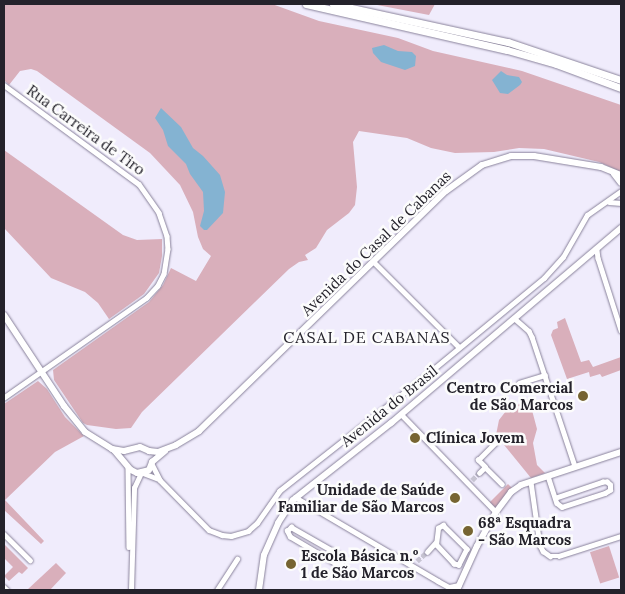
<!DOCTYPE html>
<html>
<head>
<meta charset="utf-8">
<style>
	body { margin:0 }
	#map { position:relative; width:625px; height:594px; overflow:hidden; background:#f0ecfc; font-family:Lora,serif }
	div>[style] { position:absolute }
	.green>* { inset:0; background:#d9afbb; transform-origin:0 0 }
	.water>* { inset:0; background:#84b3d2 }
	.street-tunnel>* { height:4.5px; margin-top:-2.25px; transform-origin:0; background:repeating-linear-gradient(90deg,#c7c4d2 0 4.5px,transparent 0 6.5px) }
	.roads { filter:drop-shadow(0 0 1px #89829b) drop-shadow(0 0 1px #89829b) }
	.street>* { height:4.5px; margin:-2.25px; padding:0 2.25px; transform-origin:2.25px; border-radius:2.25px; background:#fff }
	.secondary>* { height:6px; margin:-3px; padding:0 3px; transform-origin:3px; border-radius:3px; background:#fff }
	.primary>* { height:7px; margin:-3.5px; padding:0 3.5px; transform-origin:3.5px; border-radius:3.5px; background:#fff }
	.dots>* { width:14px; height:14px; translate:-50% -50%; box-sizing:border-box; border:2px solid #fcfcfc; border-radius:50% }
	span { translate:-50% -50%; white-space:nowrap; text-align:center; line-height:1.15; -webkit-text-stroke:5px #fcfcfc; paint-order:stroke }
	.street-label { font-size:15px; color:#24222b }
	.poi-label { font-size:15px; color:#24222b; font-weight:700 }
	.right { translate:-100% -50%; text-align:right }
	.left { translate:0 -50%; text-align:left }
	.neighbourhood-label { font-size:16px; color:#24222b; letter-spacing:1px }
	.frame { position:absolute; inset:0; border:5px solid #24222b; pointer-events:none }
</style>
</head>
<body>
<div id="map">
	<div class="green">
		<div style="clip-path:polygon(4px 4px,272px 4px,319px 21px,398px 38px,433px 51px,522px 71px,621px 105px,621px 172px,599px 162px,544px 149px,519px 148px,494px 152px,455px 153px,431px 148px,407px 138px,359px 131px,353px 142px,357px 187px,355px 205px,349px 213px,327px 230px,316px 248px,305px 255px,308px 260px,299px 262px,289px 269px,142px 412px,131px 428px,116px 429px,87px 425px,83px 423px,54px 380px,53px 370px,149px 302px,163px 285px,171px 268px,196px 281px,211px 256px,203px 249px,198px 237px,193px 212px,180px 185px,150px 153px,37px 71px,31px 69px,20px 71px,9px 85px,4px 80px)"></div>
		<div style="clip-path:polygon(372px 4px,435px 4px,429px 15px)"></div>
		<div style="clip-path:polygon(4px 150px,123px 235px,137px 240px,162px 239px,162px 256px,159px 273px,144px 294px,109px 319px,98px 303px,85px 292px,51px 278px,4px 228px)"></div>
		<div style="clip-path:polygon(565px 318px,581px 362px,589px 360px,593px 367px,621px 357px,621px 370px,602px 377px,600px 374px,590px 377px,589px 372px,567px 379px,551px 335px,553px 330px,558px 328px,557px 322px)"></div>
		<div style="clip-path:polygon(38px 381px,47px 389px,65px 417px,84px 436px,55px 452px,5px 500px,44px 541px,41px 544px,4px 510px,4px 404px)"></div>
		<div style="clip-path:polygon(529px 399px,537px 429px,533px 443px,537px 465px,545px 473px,531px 478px,496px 435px,499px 420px,506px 411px)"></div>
		<div style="clip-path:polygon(508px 484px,513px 489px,497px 511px,489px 503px)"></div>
		<div style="clip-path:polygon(4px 544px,28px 568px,22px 574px,19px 572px,9px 581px,4px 576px,13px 567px,4px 558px)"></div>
		<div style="left:609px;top:546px;width:33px;height:20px;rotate:72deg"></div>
		<div style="clip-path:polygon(56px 563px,66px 573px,50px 590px,27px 590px)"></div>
	</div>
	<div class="water">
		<div style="clip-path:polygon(384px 45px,398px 51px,412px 52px,416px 56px,415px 66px,405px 70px,381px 62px,373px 53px,372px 48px)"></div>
		<div style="clip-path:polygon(501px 71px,507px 75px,519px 77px,522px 82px,520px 85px,508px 94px,500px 93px,492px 80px)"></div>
		<div style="clip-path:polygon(161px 108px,181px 127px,193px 148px,203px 156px,220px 175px,225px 192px,223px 213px,207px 230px,204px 230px,200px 226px,204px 211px,203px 192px,190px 174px,186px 164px,168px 146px,163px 130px,155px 118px)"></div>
	</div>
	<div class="street-tunnel">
		<div style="left:472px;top:480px;width:10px;rotate:-45deg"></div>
		<div style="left:417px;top:561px;width:13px;rotate:-42deg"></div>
	</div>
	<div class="roads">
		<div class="street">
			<div style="left:4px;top:85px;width:167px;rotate:36.3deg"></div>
			<div style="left:139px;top:184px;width:35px;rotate:55deg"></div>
			<div style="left:159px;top:213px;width:24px;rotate:71deg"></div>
			<div style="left:167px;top:236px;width:13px;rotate:86deg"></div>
			<div style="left:168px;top:249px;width:25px;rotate:99deg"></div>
			<div style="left:164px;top:274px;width:13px;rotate:117deg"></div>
			<div style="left:158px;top:286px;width:16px;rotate:133deg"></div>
			<div style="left:147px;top:298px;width:174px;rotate:145deg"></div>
			<div style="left:609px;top:202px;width:12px;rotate:5deg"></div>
			<div style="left:597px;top:250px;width:8px;rotate:83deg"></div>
			<div style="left:598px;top:258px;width:76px;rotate:72.3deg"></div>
			<div style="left:374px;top:262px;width:120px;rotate:45deg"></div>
			<div style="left:514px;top:318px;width:20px;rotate:41deg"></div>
			<div style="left:529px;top:331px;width:7px;rotate:63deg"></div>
			<div style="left:532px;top:337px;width:136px;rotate:71.6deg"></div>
			<div style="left:519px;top:383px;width:27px;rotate:-17deg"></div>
			<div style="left:401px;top:414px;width:136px;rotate:45.9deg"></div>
			<div style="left:152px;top:464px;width:18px;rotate:63deg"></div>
			<div style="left:160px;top:480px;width:70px;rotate:45.6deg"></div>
			<div style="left:209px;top:530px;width:14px;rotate:21deg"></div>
			<div style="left:222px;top:535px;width:9px;rotate:6deg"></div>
			<div style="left:231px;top:536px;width:18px;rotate:-16deg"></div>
			<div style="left:248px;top:531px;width:12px;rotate:-42deg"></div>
			<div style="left:257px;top:523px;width:39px;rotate:-55deg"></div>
			<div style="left:279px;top:491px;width:178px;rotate:-38.2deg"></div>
			<div style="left:419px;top:381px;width:162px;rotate:-39.5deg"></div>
			<div style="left:544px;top:278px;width:28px;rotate:-48deg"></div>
			<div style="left:563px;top:257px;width:48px;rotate:-60.3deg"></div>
			<div style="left:587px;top:215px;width:42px;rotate:-35.2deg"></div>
			<div style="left:485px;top:467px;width:24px;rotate:45deg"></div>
			<div style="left:128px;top:468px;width:79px;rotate:89.3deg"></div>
			<div style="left:143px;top:473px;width:17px;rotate:21deg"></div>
			<div style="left:479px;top:473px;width:8px;rotate:-45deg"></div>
			<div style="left:485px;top:467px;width:10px;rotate:-135deg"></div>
			<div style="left:478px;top:460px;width:28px;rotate:-45deg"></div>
			<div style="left:548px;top:476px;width:28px;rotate:72deg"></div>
			<div style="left:557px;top:503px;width:6px;rotate:39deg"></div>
			<div style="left:562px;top:507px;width:45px;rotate:-18deg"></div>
			<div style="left:605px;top:493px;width:6px;rotate:-31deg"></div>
			<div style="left:610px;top:490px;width:5px;rotate:-90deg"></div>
			<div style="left:610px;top:485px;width:4px;rotate:-135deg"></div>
			<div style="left:607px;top:482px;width:4px;rotate:180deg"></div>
			<div style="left:603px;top:482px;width:50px;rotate:161.2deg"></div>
			<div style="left:531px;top:482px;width:64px;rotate:81.9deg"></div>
			<div style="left:540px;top:545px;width:7px;rotate:63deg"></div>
			<div style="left:543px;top:551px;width:9px;rotate:36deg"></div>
			<div style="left:550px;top:556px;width:9px"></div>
			<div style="left:559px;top:556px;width:65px;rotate:-17.9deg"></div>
			<div style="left:295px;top:497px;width:166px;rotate:30.4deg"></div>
			<div style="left:438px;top:581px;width:13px;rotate:29deg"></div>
			<div style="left:449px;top:587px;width:10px;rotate:-11deg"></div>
			<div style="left:443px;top:525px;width:34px;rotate:45deg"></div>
			<div style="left:467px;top:549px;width:18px;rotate:117deg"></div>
			<div style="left:459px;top:565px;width:5px;rotate:-169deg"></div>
			<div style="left:454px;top:564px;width:26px;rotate:-133deg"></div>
			<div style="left:436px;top:545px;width:17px;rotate:-83deg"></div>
			<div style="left:438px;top:528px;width:6px;rotate:-31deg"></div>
			<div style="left:291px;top:527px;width:56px;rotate:29.7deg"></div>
			<div style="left:340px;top:555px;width:7px;rotate:74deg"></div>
			<div style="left:342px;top:562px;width:6px;rotate:162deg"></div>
			<div style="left:336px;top:564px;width:53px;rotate:-149.6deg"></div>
			<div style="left:290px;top:537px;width:7px;rotate:-117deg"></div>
			<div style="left:287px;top:531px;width:6px;rotate:-45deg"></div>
			<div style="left:4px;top:534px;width:37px;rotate:45deg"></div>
			<div style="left:427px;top:552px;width:12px;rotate:-48deg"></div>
			<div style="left:4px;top:587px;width:4px;rotate:45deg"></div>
			<div style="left:131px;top:590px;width:102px;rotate:-88.3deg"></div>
			<div style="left:134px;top:488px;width:17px;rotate:-65deg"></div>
			<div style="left:217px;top:590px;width:37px;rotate:-57deg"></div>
		</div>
		<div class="secondary">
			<div style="left:614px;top:174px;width:11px;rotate:52deg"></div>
			<div style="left:4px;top:315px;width:109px;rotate:56.6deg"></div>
			<div style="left:64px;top:406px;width:33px;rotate:51deg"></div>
			<div style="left:85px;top:432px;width:34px;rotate:32deg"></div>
			<div style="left:114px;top:450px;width:26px;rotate:50deg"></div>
			<div style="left:131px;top:470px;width:7px;rotate:27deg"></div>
			<div style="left:137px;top:473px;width:12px;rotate:-14deg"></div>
			<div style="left:149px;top:470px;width:9px;rotate:-69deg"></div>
			<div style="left:152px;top:462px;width:17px;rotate:-40deg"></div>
			<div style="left:112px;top:449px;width:12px;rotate:9deg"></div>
			<div style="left:124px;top:451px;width:16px;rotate:-14deg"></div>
			<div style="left:140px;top:447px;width:10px;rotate:24deg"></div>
			<div style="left:149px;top:451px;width:9px;rotate:6deg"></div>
			<div style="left:158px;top:452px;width:19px;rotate:-21deg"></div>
			<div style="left:176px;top:445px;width:27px;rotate:-31deg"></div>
			<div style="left:199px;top:431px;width:344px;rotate:-44.2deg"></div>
			<div style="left:446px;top:191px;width:44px;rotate:-35.8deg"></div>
			<div style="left:482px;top:165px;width:30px;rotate:-17deg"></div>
			<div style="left:511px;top:156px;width:23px"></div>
			<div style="left:534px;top:156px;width:68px;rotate:9.3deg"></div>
			<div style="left:601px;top:167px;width:22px;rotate:22deg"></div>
			<div style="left:259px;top:590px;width:35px;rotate:-82deg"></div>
			<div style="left:264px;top:555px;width:35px;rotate:-66deg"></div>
			<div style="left:278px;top:523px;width:27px;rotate:-57deg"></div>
			<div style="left:293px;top:500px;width:125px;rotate:-38.2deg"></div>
			<div style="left:391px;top:423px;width:302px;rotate:-40.3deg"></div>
			<div style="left:457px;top:590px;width:48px;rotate:-65.6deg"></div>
			<div style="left:477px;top:546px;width:39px;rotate:-61deg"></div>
			<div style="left:496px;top:512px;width:25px;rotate:-53deg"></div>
			<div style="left:511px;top:492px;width:12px;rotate:-35deg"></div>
			<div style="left:521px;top:485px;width:105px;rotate:-18.3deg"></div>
		</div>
		<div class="primary">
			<div style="left:306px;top:4px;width:206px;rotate:12.9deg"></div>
			<div style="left:507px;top:50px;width:51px;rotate:15.9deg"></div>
			<div style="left:556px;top:64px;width:69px;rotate:20.3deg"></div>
			<div style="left:333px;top:4px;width:179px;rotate:12.3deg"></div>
			<div style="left:508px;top:42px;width:119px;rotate:18.6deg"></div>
		</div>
	</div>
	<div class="dots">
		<div style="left:583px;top:396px;background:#766432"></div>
		<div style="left:415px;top:438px;background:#766432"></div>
		<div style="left:455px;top:498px;background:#766432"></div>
		<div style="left:468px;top:531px;background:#766432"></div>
		<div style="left:291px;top:564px;background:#766432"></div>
	</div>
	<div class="street-label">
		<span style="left:86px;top:130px;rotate:36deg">Rua Carreira de Tiro</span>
		<span style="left:376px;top:243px;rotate:-44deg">Avenida do Casal de Cabanas</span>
		<span style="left:389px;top:406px;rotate:-39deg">Avenida do Brasil</span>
	</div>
	<div class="poi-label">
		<span class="right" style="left:573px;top:396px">Centro Comercial<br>de São Marcos</span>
		<span class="left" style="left:426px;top:438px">Clínica Jovem</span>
		<span class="right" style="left:444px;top:498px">Unidade de Saúde<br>Familiar de São Marcos</span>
		<span class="left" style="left:478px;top:531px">68ª Esquadra<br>- São Marcos</span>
		<span class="left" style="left:301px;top:564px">Escola Básica n.º<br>1 de São Marcos</span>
	</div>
	<div class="neighbourhood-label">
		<span style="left:367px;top:337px">CASAL DE CABANAS</span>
	</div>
	<div class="frame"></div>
</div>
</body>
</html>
